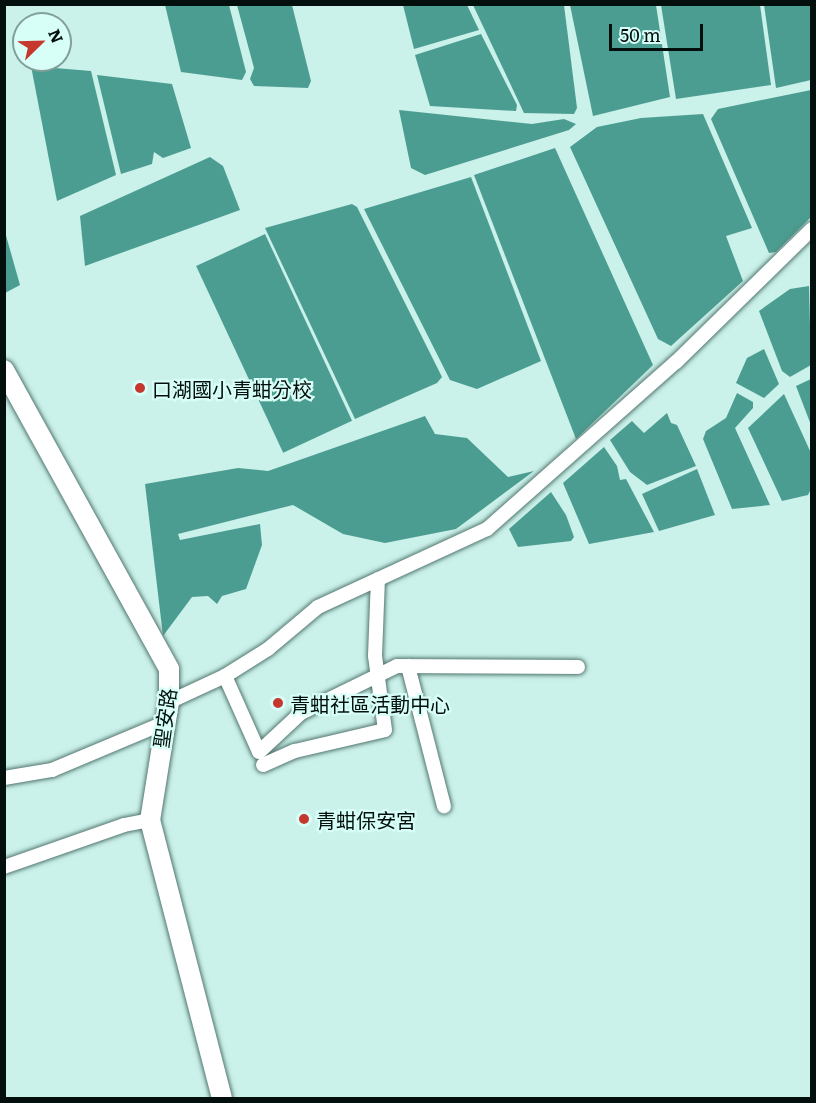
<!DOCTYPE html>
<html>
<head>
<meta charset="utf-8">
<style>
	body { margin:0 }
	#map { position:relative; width:816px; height:1103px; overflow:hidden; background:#caf1ea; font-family:Literata,"Noto Sans TC",serif }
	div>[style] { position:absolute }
	.water>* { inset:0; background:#4c9d91; transform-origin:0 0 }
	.roads { filter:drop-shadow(0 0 2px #537770) drop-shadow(0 0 2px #537770) }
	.street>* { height:14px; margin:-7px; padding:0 7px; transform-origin:7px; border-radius:7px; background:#fff }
	.secondary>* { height:20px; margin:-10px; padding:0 10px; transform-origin:10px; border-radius:10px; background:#fff }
	.dots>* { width:16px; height:16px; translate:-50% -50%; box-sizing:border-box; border:3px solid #d7fff7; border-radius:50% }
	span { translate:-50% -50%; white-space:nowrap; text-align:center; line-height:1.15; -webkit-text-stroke:4.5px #d7fff7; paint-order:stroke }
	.poi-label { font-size:20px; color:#030f0d }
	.left { translate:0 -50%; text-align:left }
	.street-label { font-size:20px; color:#030f0d }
	.frame { position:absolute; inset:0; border:6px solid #030f0d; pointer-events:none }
	.north { position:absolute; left:12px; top:12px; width:60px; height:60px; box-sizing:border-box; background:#d7fff7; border:2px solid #829f99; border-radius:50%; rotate:67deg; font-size:16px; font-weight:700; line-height:24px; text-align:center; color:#030f0d }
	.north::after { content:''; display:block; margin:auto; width:21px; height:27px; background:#c6382d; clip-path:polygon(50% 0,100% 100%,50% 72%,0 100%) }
	.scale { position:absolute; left:609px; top:24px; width:94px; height:27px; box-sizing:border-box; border:3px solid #030f0d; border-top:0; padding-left:8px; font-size:18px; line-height:21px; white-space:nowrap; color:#030f0d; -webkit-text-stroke:4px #d7fff7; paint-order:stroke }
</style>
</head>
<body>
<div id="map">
	<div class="water">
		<div style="clip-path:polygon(165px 5px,229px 5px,246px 72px,242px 80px,181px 72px)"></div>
		<div style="clip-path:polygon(237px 5px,292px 5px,311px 81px,308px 88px,254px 86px,250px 79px,254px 68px)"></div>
		<div style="clip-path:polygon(403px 5px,467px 5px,479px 30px,414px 49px)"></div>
		<div style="clip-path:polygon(473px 5px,564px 5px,577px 108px,574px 114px,524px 113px)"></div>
		<div style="clip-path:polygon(570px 5px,656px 5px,670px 97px,593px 116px)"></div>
		<div style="clip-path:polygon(661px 5px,760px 5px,771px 85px,676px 99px)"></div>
		<div style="clip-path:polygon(764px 5px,811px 5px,811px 80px,776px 88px)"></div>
		<div style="clip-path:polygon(481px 34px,517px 105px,516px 111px,430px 106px,415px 55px)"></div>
		<div style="clip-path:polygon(31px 66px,91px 71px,116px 175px,57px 201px)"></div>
		<div style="clip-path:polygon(97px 75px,172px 84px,191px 148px,163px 158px,154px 152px,152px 164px,121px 174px)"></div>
		<div style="clip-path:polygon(811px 90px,811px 217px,776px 252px,769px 253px,711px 119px,718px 109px)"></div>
		<div style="clip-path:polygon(399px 110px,532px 124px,564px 119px,576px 124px,569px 130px,425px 175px,411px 168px)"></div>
		<div style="clip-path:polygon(703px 114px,752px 228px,726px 236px,743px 281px,671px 346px,658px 339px,570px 147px,597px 127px,641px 118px)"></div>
		<div style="clip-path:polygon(555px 148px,653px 365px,576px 439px,474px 175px)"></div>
		<div style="clip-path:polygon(210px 157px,223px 166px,240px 210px,85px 266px,80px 216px)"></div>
		<div style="clip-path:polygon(471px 177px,541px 361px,477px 389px,450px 380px,364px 209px)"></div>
		<div style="clip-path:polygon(352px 204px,357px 207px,442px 377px,437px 383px,355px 419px,265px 228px)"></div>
		<div style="clip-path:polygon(5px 232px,20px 285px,5px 293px)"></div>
		<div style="left:265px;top:234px;width:206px;height:76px;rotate:65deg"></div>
		<div style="clip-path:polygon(809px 286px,811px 365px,790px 377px,782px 371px,759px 311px,790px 289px)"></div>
		<div style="clip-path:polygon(764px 349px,779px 384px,764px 398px,736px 383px,747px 358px)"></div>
		<div style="clip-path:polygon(811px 379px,811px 425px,796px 386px)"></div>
		<div style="clip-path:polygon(737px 393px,753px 402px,753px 408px,735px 428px,770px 505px,732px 509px,703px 439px,706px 431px,726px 418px)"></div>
		<div style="clip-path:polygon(784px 394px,811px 453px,812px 487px,808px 495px,782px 501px,748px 428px)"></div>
		<div style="clip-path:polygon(667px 413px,671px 423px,677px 425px,696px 466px,647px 485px,630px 472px,610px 440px,632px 421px,644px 433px)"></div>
		<div style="clip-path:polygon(425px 416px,435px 434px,467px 438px,508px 477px,534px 471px,456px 529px,385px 543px,343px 534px,293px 505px,178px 534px,180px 540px,260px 524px,262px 545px,246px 589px,222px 596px,217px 604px,208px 596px,192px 597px,163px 636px,145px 484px,238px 468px,268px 471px)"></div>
		<div style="clip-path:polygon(604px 447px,617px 466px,620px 480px,626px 479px,654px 532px,589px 544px,563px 483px)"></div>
		<div style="clip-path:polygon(697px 469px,715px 515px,659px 531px,642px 494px)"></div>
		<div style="clip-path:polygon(551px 492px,566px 515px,574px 537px,571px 541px,518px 547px,509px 529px)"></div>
	</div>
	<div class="roads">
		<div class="street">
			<div style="left:408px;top:666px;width:145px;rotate:75.6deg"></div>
			<div style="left:225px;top:676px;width:83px;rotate:65.9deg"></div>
			<div style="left:259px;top:752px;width:57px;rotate:-42.9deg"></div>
			<div style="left:301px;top:713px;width:107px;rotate:-26.1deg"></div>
			<div style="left:397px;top:666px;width:181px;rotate:0.3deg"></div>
			<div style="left:169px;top:702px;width:62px;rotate:-24.9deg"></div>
			<div style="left:225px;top:676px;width:51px;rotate:-32.1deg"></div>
			<div style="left:268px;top:649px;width:65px;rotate:-40deg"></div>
			<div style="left:318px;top:607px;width:186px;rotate:-24.8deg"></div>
			<div style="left:487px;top:529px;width:252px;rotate:-41.5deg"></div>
			<div style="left:676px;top:362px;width:190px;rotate:-44.4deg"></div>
			<div style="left:263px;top:765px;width:35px;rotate:-24deg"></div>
			<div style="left:295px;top:751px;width:92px;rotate:-13.1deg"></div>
			<div style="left:385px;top:730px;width:75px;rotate:-97.7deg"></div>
			<div style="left:375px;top:656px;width:77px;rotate:-87.8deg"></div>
			<div style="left:4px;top:778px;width:49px;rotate:-9.5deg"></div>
			<div style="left:52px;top:770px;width:121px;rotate:-22.8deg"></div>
			<div style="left:4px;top:867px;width:127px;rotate:-19.3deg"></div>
			<div style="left:124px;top:825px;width:26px;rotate:-11deg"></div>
		</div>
		<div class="secondary">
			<div style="left:4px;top:370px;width:342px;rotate:61.1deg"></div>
			<div style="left:169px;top:669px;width:33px;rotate:90deg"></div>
			<div style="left:169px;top:702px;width:120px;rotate:99.1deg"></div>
			<div style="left:150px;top:820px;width:287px;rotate:75.5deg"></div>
		</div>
	</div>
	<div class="dots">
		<div style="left:140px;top:388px;background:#c6382d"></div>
		<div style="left:278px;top:703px;background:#c6382d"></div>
		<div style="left:304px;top:819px;background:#c6382d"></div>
	</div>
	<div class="poi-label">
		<span class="left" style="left:152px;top:388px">口湖國小青蚶分校</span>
		<span class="left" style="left:290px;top:703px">青蚶社區活動中心</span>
		<span class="left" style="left:316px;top:819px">青蚶保安宮</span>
	</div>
	<div class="street-label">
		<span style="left:164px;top:718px;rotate:-82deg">聖安路</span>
	</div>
	<div class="frame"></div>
	<div class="north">N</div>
	<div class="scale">50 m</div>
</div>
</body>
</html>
